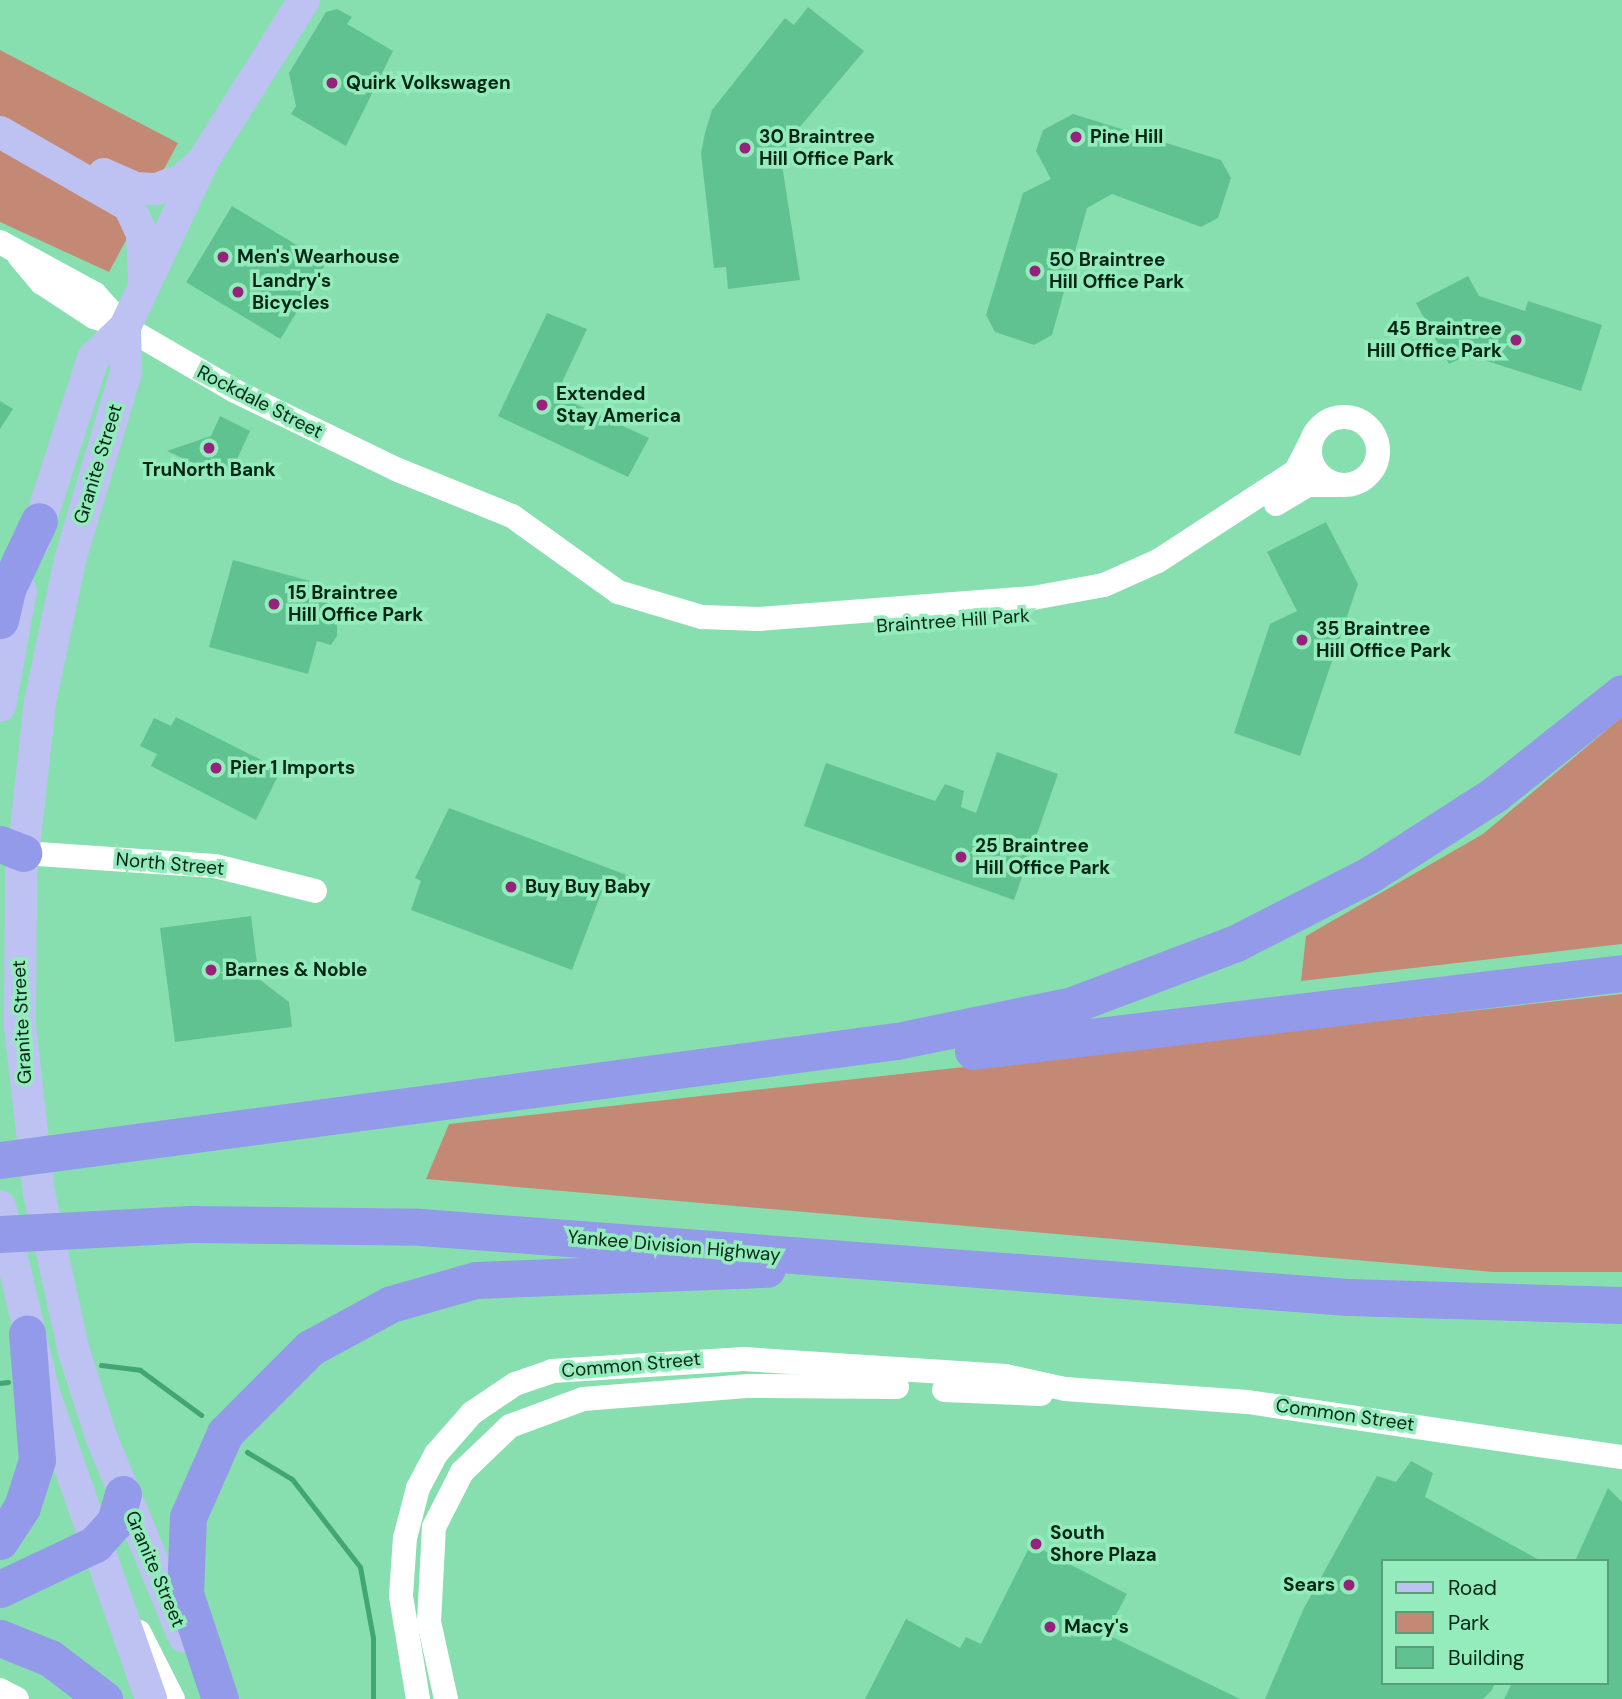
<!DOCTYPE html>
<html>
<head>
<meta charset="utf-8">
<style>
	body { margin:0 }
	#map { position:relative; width:1622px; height:1699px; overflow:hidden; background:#87dfaf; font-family:"DM Sans",sans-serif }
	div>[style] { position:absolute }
	.green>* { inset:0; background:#c48975 }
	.stream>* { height:5px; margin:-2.5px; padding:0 2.5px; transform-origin:2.5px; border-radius:2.5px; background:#41a574 }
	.building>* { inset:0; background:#60c290; transform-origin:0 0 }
	.minor>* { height:24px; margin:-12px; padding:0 12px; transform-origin:12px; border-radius:12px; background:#fff }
	.minor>.ring { margin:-12px; padding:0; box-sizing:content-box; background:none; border:24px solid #fff; border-radius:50% }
	.major>* { height:32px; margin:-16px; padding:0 16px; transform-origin:16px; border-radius:16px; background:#bec2f2 }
	.highway>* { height:37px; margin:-18.5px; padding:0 18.5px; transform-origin:18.5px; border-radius:18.5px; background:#939ae9 }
	.dots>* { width:19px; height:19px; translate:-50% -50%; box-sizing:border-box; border:4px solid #94ecbc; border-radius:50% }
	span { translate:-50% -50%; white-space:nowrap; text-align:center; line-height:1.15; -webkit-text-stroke:7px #94ecbc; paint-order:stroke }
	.poi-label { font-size:19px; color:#002715; font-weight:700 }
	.left { translate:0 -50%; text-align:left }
	.right { translate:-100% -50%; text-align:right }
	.street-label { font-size:19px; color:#002715 }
	.legend { position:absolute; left:1381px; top:1559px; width:228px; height:126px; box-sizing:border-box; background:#94ecbc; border:2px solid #599d79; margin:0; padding:9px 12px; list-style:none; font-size:21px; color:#002715 }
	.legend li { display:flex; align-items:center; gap:14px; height:35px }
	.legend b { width:35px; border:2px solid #599d79 }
</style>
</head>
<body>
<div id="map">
	<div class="green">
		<div style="clip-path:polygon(0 50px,178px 143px,109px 272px,0 222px)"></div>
		<div style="clip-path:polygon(1622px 717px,1622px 944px,1301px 981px,1306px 936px,1483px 834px)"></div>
		<div style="clip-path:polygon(1622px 994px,1622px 1272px,1493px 1272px,426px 1179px,449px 1124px)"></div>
	</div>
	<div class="stream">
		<div style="left:101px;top:1365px;width:39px;rotate:7deg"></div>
		<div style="left:140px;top:1370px;width:76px;rotate:36.4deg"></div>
		<div style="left:0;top:1383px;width:8px;rotate:-7deg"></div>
		<div style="left:247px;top:1452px;width:52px;rotate:31deg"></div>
		<div style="left:292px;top:1479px;width:111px;rotate:52.3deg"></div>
		<div style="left:360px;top:1567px;width:72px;rotate:79.6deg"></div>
		<div style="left:373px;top:1638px;width:61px;rotate:90deg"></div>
	</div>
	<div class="building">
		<div style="clip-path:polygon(808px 7px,864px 51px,788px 141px,782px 165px,800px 280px,728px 289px,726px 267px,714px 268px,701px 153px,705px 133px,712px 110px,785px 18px,794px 25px)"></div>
		<div style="clip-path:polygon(337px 9px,352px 17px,347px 24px,393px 51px,346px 146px,291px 114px,296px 106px,289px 73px,326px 12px)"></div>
		<div style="clip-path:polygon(1073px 114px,1221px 160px,1231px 178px,1218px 218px,1201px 227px,1112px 194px,1087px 208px,1052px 335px,1034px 345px,995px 332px,986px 315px,1023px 193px,1051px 179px,1036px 151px,1043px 130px)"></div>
		<div style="left:232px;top:206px;width:110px;height:89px;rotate:31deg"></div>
		<div style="clip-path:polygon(1468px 276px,1479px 296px,1525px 311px,1528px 301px,1602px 325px,1581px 391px,1468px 355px,1449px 364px,1416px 303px)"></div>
		<div style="clip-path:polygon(547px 313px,587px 329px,556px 395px,649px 438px,628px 477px,498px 416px)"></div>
		<div style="clip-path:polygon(0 401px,13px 409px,0 429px)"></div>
		<div style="clip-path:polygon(220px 416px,250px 431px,228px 479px,167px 451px,211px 436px)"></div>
		<div style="clip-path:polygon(1326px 522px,1358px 584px,1300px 756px,1234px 733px,1270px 624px,1297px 611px,1267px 552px)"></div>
		<div style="clip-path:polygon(233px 560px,332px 587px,323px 620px,337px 624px,337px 636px,331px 645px,317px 641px,308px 674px,209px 647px)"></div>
		<div style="clip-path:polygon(176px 717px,281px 770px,256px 820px,151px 766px,157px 754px,140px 746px,154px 718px,171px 726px)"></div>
		<div style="clip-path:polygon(997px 752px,1058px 774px,1014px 900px,804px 826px,826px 763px,935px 801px,945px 784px,964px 791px,961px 807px,976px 813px)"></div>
		<div style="clip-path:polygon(449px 808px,632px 877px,627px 891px,605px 883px,572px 970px,411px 910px,421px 881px,415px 878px)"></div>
		<div style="clip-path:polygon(251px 916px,259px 979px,289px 1002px,292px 1027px,175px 1042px,160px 928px)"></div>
		<div style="clip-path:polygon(1411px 1461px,1433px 1473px,1425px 1497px,1541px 1561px,1382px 1561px,1382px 1683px,1495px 1683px,1492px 1690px,1483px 1699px,1265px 1699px,1303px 1610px,1377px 1476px,1396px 1482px)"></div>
		<div style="clip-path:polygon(1608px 1488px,1622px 1502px,1622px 1699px,1504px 1699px,1512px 1683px,1606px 1683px,1606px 1561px,1575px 1561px)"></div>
		<div style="clip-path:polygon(1031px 1544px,1127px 1594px,1106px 1634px,1240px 1699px,865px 1699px,906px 1619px,960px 1648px,966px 1637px,981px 1644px)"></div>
	</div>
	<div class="minor">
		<div style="left:0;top:242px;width:108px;rotate:28.7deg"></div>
		<div style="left:95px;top:294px;width:45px;rotate:47.7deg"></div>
		<div style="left:19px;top:256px;width:35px;rotate:50deg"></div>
		<div style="left:42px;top:283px;width:62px;rotate:33.2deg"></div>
		<div style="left:94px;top:317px;width:33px;rotate:18deg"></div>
		<div style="left:125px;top:327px;width:127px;rotate:30.2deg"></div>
		<div style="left:235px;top:391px;width:181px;rotate:25.9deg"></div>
		<div style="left:398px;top:470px;width:123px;rotate:22deg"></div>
		<div style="left:512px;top:516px;width:130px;rotate:35.6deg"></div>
		<div style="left:618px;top:592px;width:88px;rotate:16.6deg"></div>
		<div style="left:702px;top:617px;width:57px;rotate:2deg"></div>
		<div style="left:759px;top:619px;width:275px;rotate:-4.4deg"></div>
		<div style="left:1033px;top:598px;width:72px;rotate:-10.4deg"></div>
		<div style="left:1104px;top:585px;width:59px;rotate:-24deg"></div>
		<div style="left:1158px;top:561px;width:165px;rotate:-33.1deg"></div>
		<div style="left:1296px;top:471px;width:30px;rotate:-63deg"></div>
		<div class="ring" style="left:1310px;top:417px;width:44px;height:44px"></div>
		<div style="left:1276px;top:504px;width:37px;rotate:-31deg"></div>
		<div style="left:1308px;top:485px;width:29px"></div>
		<div style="left:23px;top:853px;width:192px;rotate:3.9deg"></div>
		<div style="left:215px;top:866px;width:103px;rotate:14deg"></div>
		<div style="left:944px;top:1390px;width:97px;rotate:2.4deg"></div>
		<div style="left:139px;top:1632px;width:75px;rotate:63.1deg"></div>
		<div style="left:0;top:1690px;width:19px;rotate:28deg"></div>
		<div style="left:418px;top:1699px;width:104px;rotate:-99.4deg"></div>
		<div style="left:401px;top:1596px;width:58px;rotate:-86.1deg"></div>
		<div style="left:405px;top:1538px;width:52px;rotate:-75.4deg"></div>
		<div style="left:418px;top:1488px;width:38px;rotate:-62deg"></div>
		<div style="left:436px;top:1454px;width:55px;rotate:-48.7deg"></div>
		<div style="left:472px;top:1413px;width:52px;rotate:-34deg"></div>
		<div style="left:515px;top:1384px;width:39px;rotate:-19deg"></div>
		<div style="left:552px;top:1371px;width:192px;rotate:-3.6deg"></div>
		<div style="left:744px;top:1359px;width:262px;rotate:3.7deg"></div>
		<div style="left:1005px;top:1376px;width:61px;rotate:12.2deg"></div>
		<div style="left:1065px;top:1389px;width:183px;rotate:4.1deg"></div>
		<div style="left:1248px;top:1402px;width:378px;rotate:8.4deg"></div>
		<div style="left:446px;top:1699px;width:79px;rotate:-102.4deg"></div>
		<div style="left:429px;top:1622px;width:95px;rotate:-87deg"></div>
		<div style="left:434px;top:1527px;width:62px;rotate:-63deg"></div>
		<div style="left:462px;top:1472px;width:66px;rotate:-43.8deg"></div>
		<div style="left:510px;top:1426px;width:78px;rotate:-20.3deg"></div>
		<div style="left:583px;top:1399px;width:167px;rotate:-4.5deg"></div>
		<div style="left:749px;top:1386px;width:148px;rotate:0.4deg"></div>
	</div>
	<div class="major">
		<div style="left:0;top:132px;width:149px;rotate:29.8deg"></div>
		<div style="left:129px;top:206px;width:31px;rotate:65deg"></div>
		<div style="left:142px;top:234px;width:45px;rotate:87.5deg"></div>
		<div style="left:104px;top:174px;width:34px;rotate:24deg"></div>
		<div style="left:135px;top:188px;width:22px;rotate:3deg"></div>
		<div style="left:157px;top:189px;width:28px;rotate:-21deg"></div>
		<div style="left:183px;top:179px;width:24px;rotate:-42deg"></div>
		<div style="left:125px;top:327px;width:45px;rotate:88.7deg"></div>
		<div style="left:126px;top:372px;width:192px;rotate:106.6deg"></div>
		<div style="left:71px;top:556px;width:149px;rotate:102deg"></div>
		<div style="left:40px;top:702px;width:173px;rotate:96.3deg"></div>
		<div style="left:21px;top:874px;width:152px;rotate:90.4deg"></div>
		<div style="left:20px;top:1026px;width:168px;rotate:83.5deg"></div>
		<div style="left:39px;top:1193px;width:163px;rotate:77.6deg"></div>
		<div style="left:74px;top:1352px;width:91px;rotate:72.2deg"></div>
		<div style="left:102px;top:1439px;width:214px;rotate:67.5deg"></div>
		<div style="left:33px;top:544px;width:195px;rotate:-72.1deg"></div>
		<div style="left:93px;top:358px;width:45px;rotate:-44.1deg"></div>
		<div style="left:125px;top:327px;width:186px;rotate:-64.8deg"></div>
		<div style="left:204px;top:159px;width:188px;rotate:-57.8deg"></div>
		<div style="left:0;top:706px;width:117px;rotate:-79.7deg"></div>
		<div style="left:0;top:1206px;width:192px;rotate:76.8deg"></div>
		<div style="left:44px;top:1393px;width:324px;rotate:70.7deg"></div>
	</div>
	<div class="highway">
		<div style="left:0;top:620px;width:32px;rotate:-77deg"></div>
		<div style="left:7px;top:589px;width:75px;rotate:-64.8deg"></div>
		<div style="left:0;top:844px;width:25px;rotate:21deg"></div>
		<div style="left:973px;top:1051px;width:654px;rotate:-6.85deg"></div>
		<div style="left:0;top:1160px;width:905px;rotate:-7.56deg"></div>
		<div style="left:897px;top:1041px;width:179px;rotate:-11.6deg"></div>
		<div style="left:1072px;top:1005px;width:175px;rotate:-20.7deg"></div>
		<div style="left:1236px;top:943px;width:149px;rotate:-27.1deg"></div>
		<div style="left:1369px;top:875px;width:150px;rotate:-32.7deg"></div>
		<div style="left:1495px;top:794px;width:162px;rotate:-38.5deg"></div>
		<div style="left:0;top:1234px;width:191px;rotate:-3deg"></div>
		<div style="left:191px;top:1224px;width:230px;rotate:0.7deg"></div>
		<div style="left:421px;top:1227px;width:930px;rotate:4.32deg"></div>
		<div style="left:1348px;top:1297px;width:274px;rotate:1.7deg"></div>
		<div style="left:0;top:1541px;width:40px;rotate:-57.1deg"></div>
		<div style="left:22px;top:1507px;width:49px;rotate:-72.3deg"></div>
		<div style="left:37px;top:1460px;width:127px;rotate:-94.5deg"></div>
		<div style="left:0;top:1589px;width:105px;rotate:-25.3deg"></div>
		<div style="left:95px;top:1544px;width:30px;rotate:-48deg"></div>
		<div style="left:115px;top:1522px;width:29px;rotate:-74deg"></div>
		<div style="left:0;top:1638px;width:54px;rotate:21.8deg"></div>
		<div style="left:50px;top:1658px;width:68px;rotate:37.2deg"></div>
		<div style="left:220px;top:1699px;width:111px;rotate:-108.4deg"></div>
		<div style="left:185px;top:1594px;width:77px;rotate:-87.8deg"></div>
		<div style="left:188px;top:1517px;width:92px;rotate:-66.2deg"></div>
		<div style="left:225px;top:1433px;width:120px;rotate:-45deg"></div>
		<div style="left:310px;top:1348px;width:92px;rotate:-28.5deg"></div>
		<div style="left:391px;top:1304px;width:88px;rotate:-15.8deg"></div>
		<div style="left:476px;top:1280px;width:291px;rotate:-2.2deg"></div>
	</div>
	<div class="dots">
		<div style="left:332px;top:83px;background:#97217c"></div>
		<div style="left:1076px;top:137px;background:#97217c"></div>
		<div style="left:745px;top:148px;background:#97217c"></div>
		<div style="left:223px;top:257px;background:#97217c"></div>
		<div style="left:1035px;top:271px;background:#97217c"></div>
		<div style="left:238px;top:292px;background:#97217c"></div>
		<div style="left:1516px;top:340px;background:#97217c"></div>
		<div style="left:542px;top:405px;background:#97217c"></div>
		<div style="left:209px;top:448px;background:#97217c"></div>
		<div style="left:274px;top:604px;background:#97217c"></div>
		<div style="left:1302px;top:640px;background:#97217c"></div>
		<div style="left:216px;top:768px;background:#97217c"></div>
		<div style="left:961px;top:857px;background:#97217c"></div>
		<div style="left:511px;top:887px;background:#97217c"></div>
		<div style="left:211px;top:970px;background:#97217c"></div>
		<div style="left:1036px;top:1544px;background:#97217c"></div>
		<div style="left:1349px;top:1585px;background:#97217c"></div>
		<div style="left:1050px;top:1627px;background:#97217c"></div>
	</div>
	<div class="poi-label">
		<span class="left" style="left:346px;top:83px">Quirk Volkswagen</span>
		<span class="left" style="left:759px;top:148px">30 Braintree<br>Hill Office Park</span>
		<span class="left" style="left:1090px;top:137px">Pine Hill</span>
		<span class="left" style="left:237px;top:257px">Men's Wearhouse</span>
		<span class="left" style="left:1049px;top:271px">50 Braintree<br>Hill Office Park</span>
		<span class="left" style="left:252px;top:292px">Landry's<br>Bicycles</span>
		<span class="right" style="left:1502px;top:340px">45 Braintree<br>Hill Office Park</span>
		<span class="left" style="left:556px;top:405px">Extended<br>Stay America</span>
		<span style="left:209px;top:470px">TruNorth Bank</span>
		<span class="left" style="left:288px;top:604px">15 Braintree<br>Hill Office Park</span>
		<span class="left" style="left:1316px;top:640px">35 Braintree<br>Hill Office Park</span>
		<span class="left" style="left:230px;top:768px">Pier 1 Imports</span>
		<span class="left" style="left:975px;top:857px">25 Braintree<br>Hill Office Park</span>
		<span class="left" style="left:525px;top:887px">Buy Buy Baby</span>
		<span class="left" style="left:225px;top:970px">Barnes &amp; Noble</span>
		<span class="left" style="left:1050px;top:1544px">South<br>Shore Plaza</span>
		<span class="right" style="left:1335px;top:1585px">Sears</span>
		<span class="left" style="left:1064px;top:1627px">Macy's</span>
	</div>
	<div class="street-label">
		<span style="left:260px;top:402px;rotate:27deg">Rockdale Street</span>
		<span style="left:98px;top:464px;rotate:-73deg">Granite Street</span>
		<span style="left:953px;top:621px;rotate:-4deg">Braintree Hill Park</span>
		<span style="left:170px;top:864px;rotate:5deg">North Street</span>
		<span style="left:22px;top:1022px;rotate:-93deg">Granite Street</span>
		<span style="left:674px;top:1246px;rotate:5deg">Yankee Division Highway</span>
		<span style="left:631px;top:1365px;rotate:-5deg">Common Street</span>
		<span style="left:1345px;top:1415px;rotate:8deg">Common Street</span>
		<span style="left:155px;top:1569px;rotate:67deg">Granite Street</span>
	</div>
	<ul class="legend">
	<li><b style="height:9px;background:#bec2f2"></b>Road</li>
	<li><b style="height:19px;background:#c48975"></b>Park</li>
	<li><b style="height:19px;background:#60c290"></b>Building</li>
	</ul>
</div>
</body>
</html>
